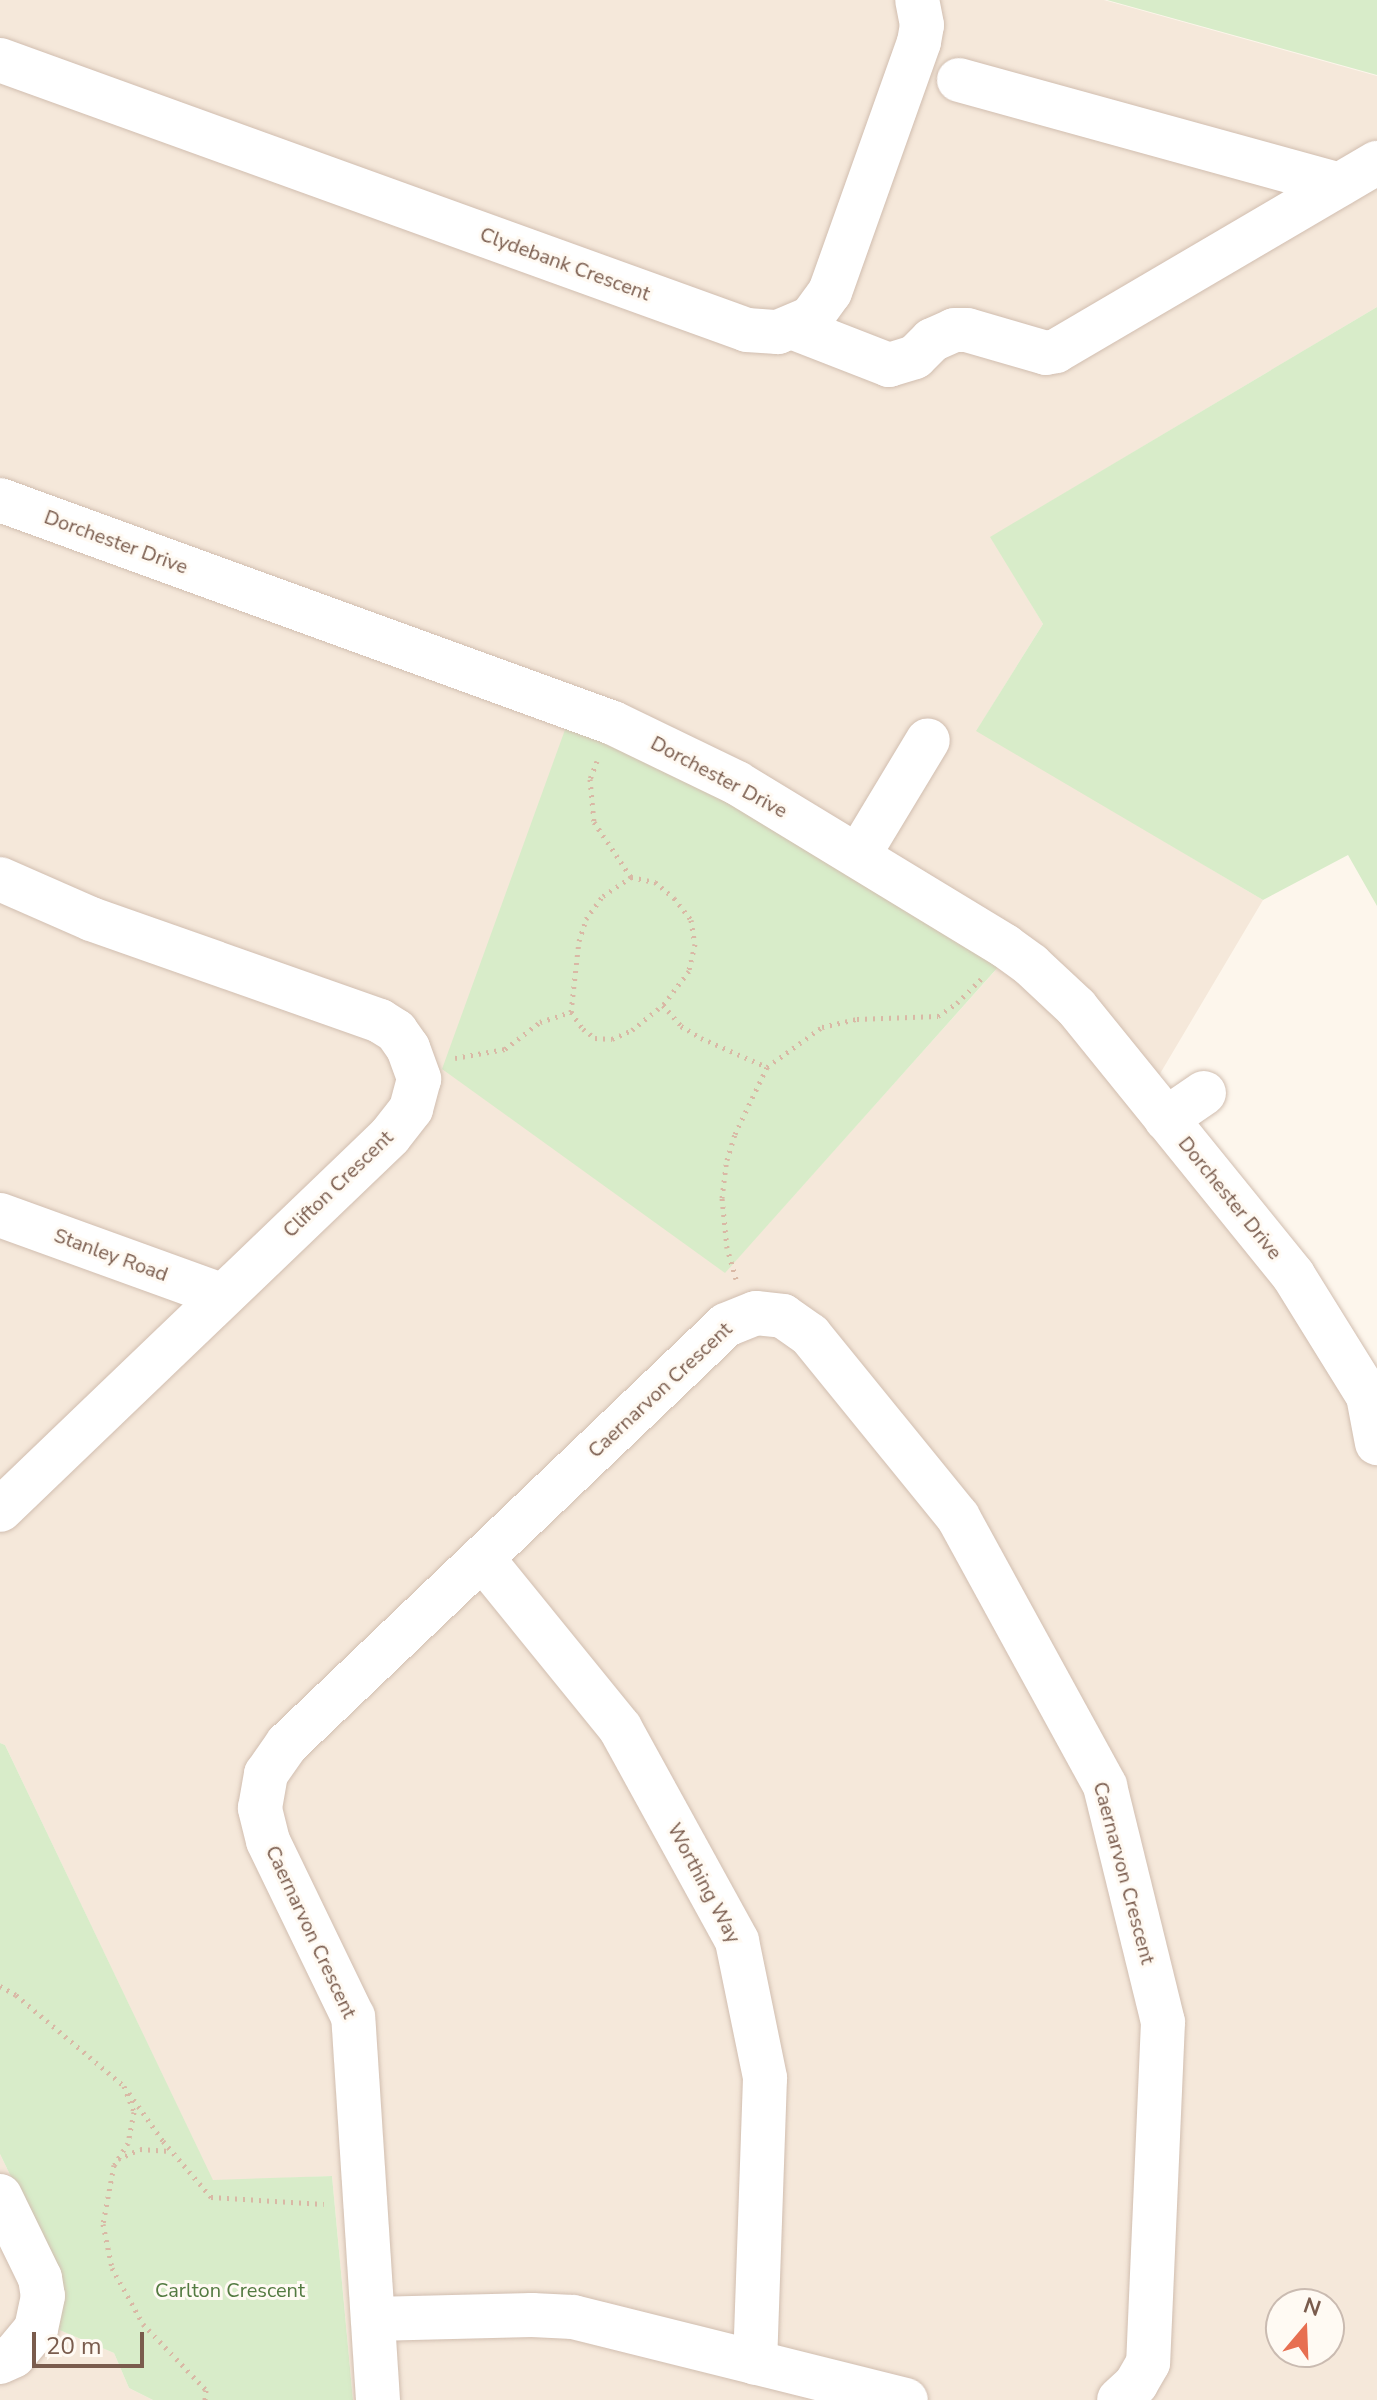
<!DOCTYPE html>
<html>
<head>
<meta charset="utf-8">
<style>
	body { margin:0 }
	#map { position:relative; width:1377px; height:2400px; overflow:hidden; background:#fdf6ec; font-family:"Nunito Sans",sans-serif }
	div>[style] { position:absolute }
	.residential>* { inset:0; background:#f5e8da }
	.green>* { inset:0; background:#d8ecc9 }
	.path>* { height:5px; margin-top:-2.5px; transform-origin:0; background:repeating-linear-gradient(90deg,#d9b8a5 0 2px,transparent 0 8px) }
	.roads { filter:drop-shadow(0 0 2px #d1beb0) drop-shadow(0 0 2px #d1beb0) }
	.minor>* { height:44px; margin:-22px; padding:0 22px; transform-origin:22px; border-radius:22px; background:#fff }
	span { translate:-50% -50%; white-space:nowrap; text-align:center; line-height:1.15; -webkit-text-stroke:6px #fffaf3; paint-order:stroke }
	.street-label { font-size:20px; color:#7a5c4d }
	.park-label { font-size:20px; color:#537a41 }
	.north { position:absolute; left:1265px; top:2288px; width:80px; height:80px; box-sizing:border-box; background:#fffaf3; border:2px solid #cabbb1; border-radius:50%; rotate:19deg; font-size:22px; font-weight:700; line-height:32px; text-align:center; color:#7a5c4d }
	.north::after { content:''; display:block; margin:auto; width:28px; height:36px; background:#e76f51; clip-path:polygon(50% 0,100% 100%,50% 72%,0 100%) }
	.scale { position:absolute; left:32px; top:2332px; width:112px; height:36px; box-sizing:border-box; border:4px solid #7a5c4d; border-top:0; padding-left:10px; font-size:24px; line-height:28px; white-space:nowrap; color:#7a5c4d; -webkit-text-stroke:6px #fffaf3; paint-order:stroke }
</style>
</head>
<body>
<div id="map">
	<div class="residential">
		<div style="clip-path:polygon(evenodd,0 0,1104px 0,1377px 76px,1377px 307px,991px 537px,1043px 624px,977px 730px,1263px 900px,1145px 1099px,1290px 1278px,1377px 1455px,1377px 2400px,353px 2400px,332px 2176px,213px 2181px,5px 1745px,0 1743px,0 0,573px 710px,1011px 953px,725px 1272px,573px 710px,0 0,1281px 2304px,1329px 2304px,1329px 2352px,1281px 2352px,1281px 2304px)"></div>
		<div style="clip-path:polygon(0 2154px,57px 2272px,57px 2329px,114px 2353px,129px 2388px,153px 2400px,0 2400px)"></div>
	</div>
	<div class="green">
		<div style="clip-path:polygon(1107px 0,1377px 0,1377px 75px)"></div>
		<div style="clip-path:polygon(1377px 307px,1377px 906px,1348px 855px,1263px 900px,976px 731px,1043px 624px,990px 537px)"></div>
		<div style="clip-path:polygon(566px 727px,621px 748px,722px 797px,1000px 965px,725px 1273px,442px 1069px)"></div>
		<div style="clip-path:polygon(0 1743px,5px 1745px,213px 2180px,332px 2176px,353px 2400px,153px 2400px,129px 2388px,114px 2353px,57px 2329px,57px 2272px,0 2154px)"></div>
	</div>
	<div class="path">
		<div style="left:597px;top:761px;width:19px;rotate:111deg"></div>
		<div style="left:590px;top:779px;width:43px;rotate:84.7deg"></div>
		<div style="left:594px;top:822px;width:66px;rotate:56.1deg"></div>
		<div style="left:631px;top:877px;width:25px;rotate:12deg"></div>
		<div style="left:655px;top:882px;width:25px;rotate:40deg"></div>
		<div style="left:674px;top:898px;width:28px;rotate:52deg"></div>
		<div style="left:691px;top:920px;width:24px;rotate:81deg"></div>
		<div style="left:695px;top:944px;width:28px;rotate:103deg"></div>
		<div style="left:689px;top:971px;width:43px;rotate:127.4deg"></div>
		<div style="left:663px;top:1005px;width:28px;rotate:49deg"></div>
		<div style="left:681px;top:1026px;width:23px;rotate:31deg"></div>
		<div style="left:701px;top:1038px;width:72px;rotate:23.7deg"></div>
		<div style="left:767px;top:1067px;width:68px;rotate:-36deg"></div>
		<div style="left:822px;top:1027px;width:36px;rotate:-13deg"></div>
		<div style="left:857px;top:1019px;width:81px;rotate:-2.1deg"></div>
		<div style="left:938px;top:1016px;width:23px;rotate:-34deg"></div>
		<div style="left:957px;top:1003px;width:34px;rotate:-45deg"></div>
		<div style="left:571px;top:1012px;width:71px;rotate:-83.6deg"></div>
		<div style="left:579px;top:941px;width:23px;rotate:-72deg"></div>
		<div style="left:586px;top:919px;width:29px;rotate:-54deg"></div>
		<div style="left:603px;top:896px;width:34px;rotate:-34deg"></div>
		<div style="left:455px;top:1058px;width:51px;rotate:-10.2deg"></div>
		<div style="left:505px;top:1049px;width:44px;rotate:-37.6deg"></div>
		<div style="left:540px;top:1022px;width:33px;rotate:-18deg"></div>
		<div style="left:571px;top:1012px;width:21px;rotate:55deg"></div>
		<div style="left:583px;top:1029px;width:15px;rotate:37deg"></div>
		<div style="left:595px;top:1038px;width:17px;rotate:3deg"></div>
		<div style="left:612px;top:1039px;width:22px;rotate:-24deg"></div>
		<div style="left:632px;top:1030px;width:40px;rotate:-39deg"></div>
		<div style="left:736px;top:1279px;width:32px;rotate:-106deg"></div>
		<div style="left:727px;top:1248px;width:50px;rotate:-95.7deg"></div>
		<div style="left:722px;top:1198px;width:38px;rotate:-83deg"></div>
		<div style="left:727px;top:1160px;width:27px;rotate:-73deg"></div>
		<div style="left:735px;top:1134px;width:74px;rotate:-64.5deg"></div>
		<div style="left:0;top:1986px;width:18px;rotate:29deg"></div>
		<div style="left:16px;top:1995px;width:141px;rotate:40.1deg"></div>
		<div style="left:124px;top:2086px;width:28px;rotate:69deg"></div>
		<div style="left:134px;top:2112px;width:32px;rotate:101deg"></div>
		<div style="left:128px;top:2143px;width:26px;rotate:122deg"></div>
		<div style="left:114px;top:2165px;width:60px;rotate:100.6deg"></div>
		<div style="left:103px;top:2224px;width:45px;rotate:78.4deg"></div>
		<div style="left:112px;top:2268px;width:64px;rotate:61deg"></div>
		<div style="left:143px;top:2324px;width:91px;rotate:46.3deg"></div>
		<div style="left:206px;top:2390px;width:10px;rotate:96deg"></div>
		<div style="left:129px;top:2093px;width:59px;rotate:54.7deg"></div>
		<div style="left:163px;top:2141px;width:74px;rotate:49.4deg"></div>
		<div style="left:211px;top:2197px;width:113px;rotate:3.5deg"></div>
		<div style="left:118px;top:2159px;width:24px;rotate:-24deg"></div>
		<div style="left:140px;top:2149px;width:30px;rotate:4deg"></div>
	</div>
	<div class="roads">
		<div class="minor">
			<div style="left:0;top:60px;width:794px;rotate:19.87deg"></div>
			<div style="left:747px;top:330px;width:31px;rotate:4deg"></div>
			<div style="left:778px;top:332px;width:36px;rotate:-23deg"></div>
			<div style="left:811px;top:318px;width:32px;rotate:-54deg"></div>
			<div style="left:830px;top:292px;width:265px;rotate:-70.4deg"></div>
			<div style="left:919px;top:42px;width:17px;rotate:-80deg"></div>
			<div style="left:922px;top:25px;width:25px;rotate:-101deg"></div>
			<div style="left:959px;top:80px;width:394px;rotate:15.4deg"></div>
			<div style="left:794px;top:328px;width:102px;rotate:21.3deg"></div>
			<div style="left:889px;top:365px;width:27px;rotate:-17deg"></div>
			<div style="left:915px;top:357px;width:24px;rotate:-45deg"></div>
			<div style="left:932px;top:340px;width:24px;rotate:-24deg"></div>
			<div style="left:954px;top:330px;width:13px"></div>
			<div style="left:967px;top:330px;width:82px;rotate:16.2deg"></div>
			<div style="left:1046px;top:353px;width:10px;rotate:-11deg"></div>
			<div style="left:1056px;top:351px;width:372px;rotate:-30.4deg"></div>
			<div style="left:0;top:500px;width:652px;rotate:19.99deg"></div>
			<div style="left:613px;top:723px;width:138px;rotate:25.8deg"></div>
			<div style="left:737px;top:783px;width:314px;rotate:31.3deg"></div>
			<div style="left:1005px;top:946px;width:32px;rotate:36deg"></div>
			<div style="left:1031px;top:965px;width:62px;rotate:43deg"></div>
			<div style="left:1076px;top:1007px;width:345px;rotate:51deg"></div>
			<div style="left:1293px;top:1275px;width:142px;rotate:58.2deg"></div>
			<div style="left:1368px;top:1396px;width:48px;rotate:79.2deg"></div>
			<div style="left:858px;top:856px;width:135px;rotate:-58.9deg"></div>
			<div style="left:0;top:879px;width:99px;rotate:23.7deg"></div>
			<div style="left:91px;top:919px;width:306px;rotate:19.4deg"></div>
			<div style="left:380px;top:1021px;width:19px;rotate:32deg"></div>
			<div style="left:396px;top:1031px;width:21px;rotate:55deg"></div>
			<div style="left:408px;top:1048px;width:33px;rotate:70deg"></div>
			<div style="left:419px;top:1079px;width:31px;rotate:105deg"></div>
			<div style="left:411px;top:1109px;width:34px;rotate:128deg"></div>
			<div style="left:390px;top:1136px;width:540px;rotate:136.2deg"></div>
			<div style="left:1166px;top:1119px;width:46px;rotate:-34.4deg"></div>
			<div style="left:0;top:1215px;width:235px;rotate:19.9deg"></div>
			<div style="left:482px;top:1558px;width:219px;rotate:50.9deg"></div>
			<div style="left:620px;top:1728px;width:243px;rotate:61.2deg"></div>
			<div style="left:737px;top:1941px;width:140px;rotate:78.4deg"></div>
			<div style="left:765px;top:2078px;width:285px;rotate:92deg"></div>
			<div style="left:0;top:2196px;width:91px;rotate:64deg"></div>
			<div style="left:40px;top:2278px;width:18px;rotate:81deg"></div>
			<div style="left:43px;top:2296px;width:34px;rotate:102deg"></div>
			<div style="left:36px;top:2329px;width:35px;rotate:130deg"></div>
			<div style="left:13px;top:2356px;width:14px;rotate:155deg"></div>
			<div style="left:373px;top:2319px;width:159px;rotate:-1.4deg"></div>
			<div style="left:532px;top:2315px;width:41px;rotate:2.8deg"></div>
			<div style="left:573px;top:2317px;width:343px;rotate:14deg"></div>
			<div style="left:378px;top:2400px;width:384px;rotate:-93.7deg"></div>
			<div style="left:353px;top:2017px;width:195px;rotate:-115.8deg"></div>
			<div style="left:268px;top:1841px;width:34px;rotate:-104deg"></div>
			<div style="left:260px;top:1808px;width:35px;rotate:-80deg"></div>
			<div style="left:266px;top:1774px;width:37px;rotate:-55deg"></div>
			<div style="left:287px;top:1744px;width:607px;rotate:-43.66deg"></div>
			<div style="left:726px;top:1325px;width:32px;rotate:-22deg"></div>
			<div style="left:756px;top:1313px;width:27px;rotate:6deg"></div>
			<div style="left:783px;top:1316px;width:33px;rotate:35deg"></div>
			<div style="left:810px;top:1335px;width:235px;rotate:50.9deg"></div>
			<div style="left:958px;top:1517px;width:307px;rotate:61.3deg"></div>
			<div style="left:1105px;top:1786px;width:243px;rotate:76.2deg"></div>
			<div style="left:1163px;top:2022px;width:341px;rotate:92.5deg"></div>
			<div style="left:1148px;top:2363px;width:24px;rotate:120deg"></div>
			<div style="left:1136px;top:2384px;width:23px;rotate:137deg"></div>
		</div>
	</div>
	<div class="street-label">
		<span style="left:565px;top:264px;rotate:20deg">Clydebank Crescent</span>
		<span style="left:116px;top:542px;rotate:20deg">Dorchester Drive</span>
		<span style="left:719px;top:777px;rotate:28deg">Dorchester Drive</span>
		<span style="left:338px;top:1184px;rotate:-44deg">Clifton Crescent</span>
		<span style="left:1230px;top:1198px;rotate:51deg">Dorchester Drive</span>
		<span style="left:111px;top:1255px;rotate:20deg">Stanley Road</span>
		<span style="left:660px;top:1390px;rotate:-43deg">Caernarvon Crescent</span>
		<span style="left:1124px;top:1873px;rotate:75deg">Caernarvon Crescent</span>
		<span style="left:704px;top:1883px;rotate:62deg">Worthing Way</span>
		<span style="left:311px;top:1932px;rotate:65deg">Caernarvon Crescent</span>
	</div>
	<div class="park-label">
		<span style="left:230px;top:2290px">Carlton Crescent</span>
	</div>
	<div class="north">N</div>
	<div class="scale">20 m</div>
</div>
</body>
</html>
